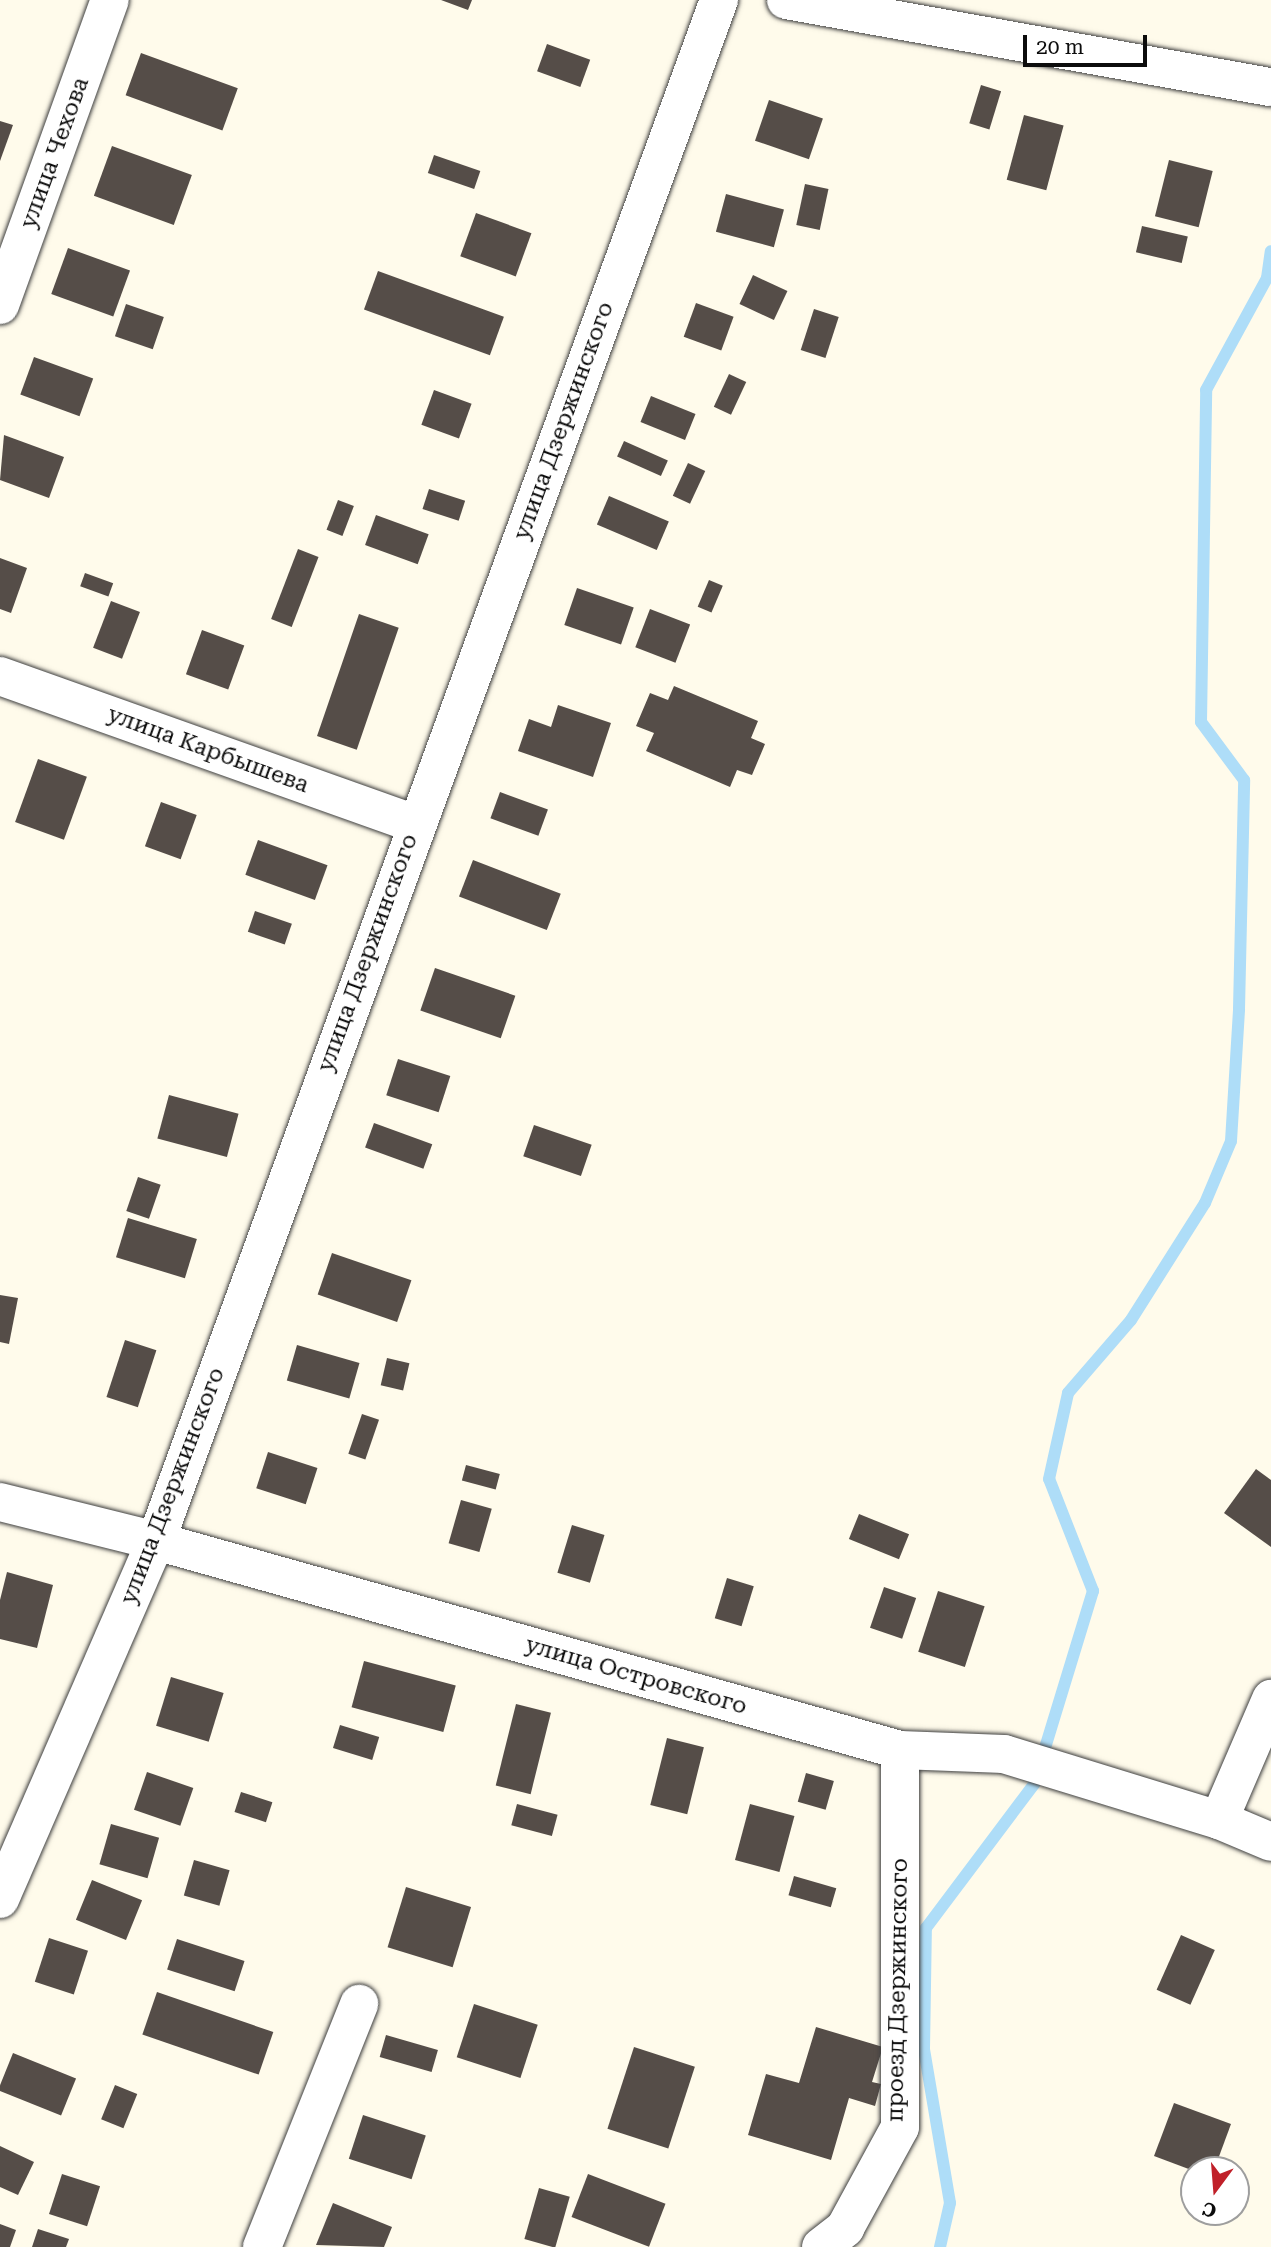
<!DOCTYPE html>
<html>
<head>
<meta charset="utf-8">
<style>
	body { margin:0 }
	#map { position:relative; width:1271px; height:2247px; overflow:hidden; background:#fffbeb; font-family:"Roboto Serif",serif }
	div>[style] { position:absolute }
	.stream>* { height:12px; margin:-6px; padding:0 6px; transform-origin:6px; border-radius:6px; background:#aeddf8 }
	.building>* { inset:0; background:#554d48; transform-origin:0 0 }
	.roads { filter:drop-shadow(0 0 2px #3f3f3f) drop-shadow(0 0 2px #3f3f3f) }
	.minor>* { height:38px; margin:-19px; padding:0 19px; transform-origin:19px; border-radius:19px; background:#fff }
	span { translate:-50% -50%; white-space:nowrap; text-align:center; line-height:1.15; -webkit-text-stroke:7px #fff; paint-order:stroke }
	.street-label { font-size:23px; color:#0c0c0c }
	.north { position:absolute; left:1180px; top:2156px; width:70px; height:70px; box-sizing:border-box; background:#fff; border:2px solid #9e9e9e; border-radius:50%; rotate:196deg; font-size:19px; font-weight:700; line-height:28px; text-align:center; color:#0c0c0c }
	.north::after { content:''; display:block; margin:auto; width:24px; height:32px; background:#c02029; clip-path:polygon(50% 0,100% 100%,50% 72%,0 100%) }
	.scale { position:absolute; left:1023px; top:35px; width:124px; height:32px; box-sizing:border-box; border:4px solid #0c0c0c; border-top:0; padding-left:9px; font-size:21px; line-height:24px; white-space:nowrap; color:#0c0c0c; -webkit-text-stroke:5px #fff; paint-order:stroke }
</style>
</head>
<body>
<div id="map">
	<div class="stream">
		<div style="left:940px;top:2247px;width:45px;rotate:-77.2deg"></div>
		<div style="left:950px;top:2203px;width:156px;rotate:-99.6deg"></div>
		<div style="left:924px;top:2049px;width:121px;rotate:-89.1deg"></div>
		<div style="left:926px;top:1928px;width:180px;rotate:-53.1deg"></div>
		<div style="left:1034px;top:1784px;width:202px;rotate:-73deg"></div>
		<div style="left:1093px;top:1591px;width:120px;rotate:-111.4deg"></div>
		<div style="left:1049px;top:1479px;width:88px;rotate:-77.5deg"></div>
		<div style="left:1068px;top:1393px;width:96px;rotate:-49.2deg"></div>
		<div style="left:1131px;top:1320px;width:138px;rotate:-57.7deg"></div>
		<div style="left:1205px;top:1203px;width:67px;rotate:-67.2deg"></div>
		<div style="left:1231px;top:1141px;width:132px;rotate:-86.5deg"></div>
		<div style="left:1239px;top:1009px;width:229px;rotate:-88.7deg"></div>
		<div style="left:1244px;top:780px;width:72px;rotate:-126.6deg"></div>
		<div style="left:1201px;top:722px;width:332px;rotate:-89.1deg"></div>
		<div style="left:1206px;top:390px;width:128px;rotate:-61.4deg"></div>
		<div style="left:1267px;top:278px;width:27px;rotate:-82deg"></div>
	</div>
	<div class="building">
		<div style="clip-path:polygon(441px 0,472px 0,468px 10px)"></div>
		<div style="left:547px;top:44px;width:46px;height:29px;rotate:20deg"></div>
		<div style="left:141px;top:53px;width:103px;height:45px;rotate:20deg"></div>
		<div style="left:981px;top:85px;width:21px;height:40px;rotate:17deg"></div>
		<div style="left:769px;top:100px;width:57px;height:43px;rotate:19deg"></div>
		<div style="left:1024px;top:115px;width:41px;height:67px;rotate:15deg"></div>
		<div style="clip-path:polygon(0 121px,13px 125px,0 161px)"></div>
		<div style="left:112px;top:146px;width:85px;height:53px;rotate:20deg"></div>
		<div style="left:434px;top:155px;width:49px;height:19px;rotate:19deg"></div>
		<div style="left:1169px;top:160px;width:45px;height:58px;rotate:14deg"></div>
		<div style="left:805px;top:184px;width:24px;height:42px;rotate:12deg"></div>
		<div style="left:726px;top:194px;width:60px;height:39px;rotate:15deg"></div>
		<div style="left:476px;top:213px;width:59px;height:46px;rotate:20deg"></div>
		<div style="left:1142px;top:226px;width:47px;height:27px;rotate:13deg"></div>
		<div style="left:68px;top:248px;width:66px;height:49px;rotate:20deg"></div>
		<div style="left:378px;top:271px;width:134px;height:41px;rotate:20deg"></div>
		<div style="left:753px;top:275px;width:38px;height:32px;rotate:25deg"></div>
		<div style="left:696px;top:303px;width:40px;height:36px;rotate:20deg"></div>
		<div style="left:126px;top:304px;width:40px;height:34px;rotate:19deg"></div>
		<div style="left:814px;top:309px;width:26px;height:43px;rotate:18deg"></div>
		<div style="left:34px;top:357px;width:63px;height:40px;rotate:20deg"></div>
		<div style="left:729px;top:374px;width:19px;height:36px;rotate:25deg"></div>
		<div style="left:434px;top:390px;width:40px;height:37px;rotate:20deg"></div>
		<div style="left:651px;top:396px;width:48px;height:28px;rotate:22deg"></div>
		<div style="clip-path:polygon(4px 435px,64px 457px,49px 498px,0 480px)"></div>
		<div style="left:624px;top:441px;width:48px;height:17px;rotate:24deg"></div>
		<div style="left:688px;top:463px;width:19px;height:36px;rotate:25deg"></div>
		<div style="left:429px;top:489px;width:38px;height:21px;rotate:18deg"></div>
		<div style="left:609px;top:496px;width:65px;height:31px;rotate:23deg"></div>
		<div style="left:338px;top:500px;width:17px;height:32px;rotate:21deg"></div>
		<div style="left:376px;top:515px;width:56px;height:32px;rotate:20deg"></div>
		<div style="left:298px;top:549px;width:22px;height:75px;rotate:21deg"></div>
		<div style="clip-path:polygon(0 558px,27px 568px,11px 613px,0 609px)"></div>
		<div style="left:85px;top:573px;width:30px;height:14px;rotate:20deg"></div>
		<div style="left:709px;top:580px;width:15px;height:29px;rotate:23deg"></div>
		<div style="left:577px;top:588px;width:60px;height:39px;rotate:19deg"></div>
		<div style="left:111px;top:601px;width:31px;height:50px;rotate:21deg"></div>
		<div style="left:650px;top:609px;width:43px;height:41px;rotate:21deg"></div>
		<div style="left:359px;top:614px;width:42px;height:129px;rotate:19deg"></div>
		<div style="left:202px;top:630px;width:45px;height:47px;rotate:20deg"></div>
		<div style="clip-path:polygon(674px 686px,758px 721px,751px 738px,765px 744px,752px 775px,737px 770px,730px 787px,646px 751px,654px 733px,636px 726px,650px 693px,668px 700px)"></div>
		<div style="clip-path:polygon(558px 705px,611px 723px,593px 777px,518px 751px,529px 719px,551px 727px)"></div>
		<div style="left:38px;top:759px;width:52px;height:67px;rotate:20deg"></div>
		<div style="left:500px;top:792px;width:51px;height:28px;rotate:20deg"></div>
		<div style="left:161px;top:802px;width:38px;height:47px;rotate:20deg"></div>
		<div style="left:258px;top:840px;width:74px;height:37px;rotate:20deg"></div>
		<div style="left:473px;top:860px;width:94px;height:39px;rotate:21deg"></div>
		<div style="left:255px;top:911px;width:39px;height:22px;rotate:19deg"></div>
		<div style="left:435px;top:968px;width:85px;height:45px;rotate:19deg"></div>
		<div style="left:398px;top:1059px;width:55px;height:38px;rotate:18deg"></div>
		<div style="left:169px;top:1095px;width:72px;height:45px;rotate:15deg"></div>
		<div style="left:374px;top:1123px;width:62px;height:26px;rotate:20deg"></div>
		<div style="left:534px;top:1125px;width:61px;height:33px;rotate:19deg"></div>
		<div style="left:138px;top:1177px;width:24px;height:36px;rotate:19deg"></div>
		<div style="left:128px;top:1218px;width:72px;height:41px;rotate:17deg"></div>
		<div style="left:332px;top:1253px;width:84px;height:44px;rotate:19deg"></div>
		<div style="clip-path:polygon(0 1295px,18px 1298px,9px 1344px,0 1342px)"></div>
		<div style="left:125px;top:1340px;width:33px;height:60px;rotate:18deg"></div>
		<div style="left:297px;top:1345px;width:65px;height:37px;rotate:16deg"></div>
		<div style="left:387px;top:1358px;width:23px;height:28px;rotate:13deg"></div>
		<div style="left:362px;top:1414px;width:18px;height:42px;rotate:19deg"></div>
		<div style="left:268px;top:1452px;width:52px;height:38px;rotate:18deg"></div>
		<div style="left:466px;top:1465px;width:35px;height:16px;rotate:15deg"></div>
		<div style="clip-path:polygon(1256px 1469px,1271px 1480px,1271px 1547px,1224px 1513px)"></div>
		<div style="left:461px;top:1500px;width:32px;height:45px;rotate:16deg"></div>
		<div style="left:859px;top:1514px;width:54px;height:27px;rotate:22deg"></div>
		<div style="left:572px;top:1525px;width:34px;height:50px;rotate:17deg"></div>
		<div style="clip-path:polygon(7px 1572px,53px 1585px,37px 1648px,0 1639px,0 1600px)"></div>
		<div style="left:727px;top:1578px;width:28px;height:42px;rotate:17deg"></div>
		<div style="left:884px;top:1587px;width:34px;height:43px;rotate:19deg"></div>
		<div style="left:938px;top:1591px;width:49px;height:64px;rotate:18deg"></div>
		<div style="left:364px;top:1661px;width:95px;height:48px;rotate:15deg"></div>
		<div style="left:171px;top:1677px;width:55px;height:51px;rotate:17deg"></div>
		<div style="left:516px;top:1704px;width:36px;height:84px;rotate:14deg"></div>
		<div style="left:340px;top:1725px;width:41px;height:24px;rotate:17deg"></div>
		<div style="left:667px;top:1738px;width:38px;height:69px;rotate:14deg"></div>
		<div style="left:147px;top:1772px;width:49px;height:40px;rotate:19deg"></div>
		<div style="left:806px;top:1773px;width:29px;height:30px;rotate:16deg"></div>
		<div style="left:241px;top:1792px;width:33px;height:21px;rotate:18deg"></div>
		<div style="left:517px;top:1804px;width:42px;height:22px;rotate:15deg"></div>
		<div style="left:750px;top:1804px;width:46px;height:58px;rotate:15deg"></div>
		<div style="left:111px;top:1824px;width:50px;height:42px;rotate:16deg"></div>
		<div style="left:194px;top:1860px;width:37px;height:37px;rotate:16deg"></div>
		<div style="left:794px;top:1876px;width:44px;height:20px;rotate:16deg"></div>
		<div style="left:92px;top:1880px;width:54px;height:43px;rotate:22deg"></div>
		<div style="left:406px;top:1887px;width:68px;height:63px;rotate:17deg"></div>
		<div style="left:1181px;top:1935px;width:37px;height:60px;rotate:24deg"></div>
		<div style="left:49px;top:1938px;width:41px;height:46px;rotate:18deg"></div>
		<div style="left:177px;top:1939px;width:71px;height:32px;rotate:18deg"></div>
		<div style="left:157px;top:1992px;width:123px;height:45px;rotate:19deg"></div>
		<div style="left:474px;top:2004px;width:67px;height:56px;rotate:18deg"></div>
		<div style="clip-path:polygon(816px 2027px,883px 2047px,872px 2082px,881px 2084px,875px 2106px,849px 2098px,831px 2160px,748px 2135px,766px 2074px,799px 2083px)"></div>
		<div style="left:386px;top:2035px;width:54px;height:23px;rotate:16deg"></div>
		<div style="left:634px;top:2047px;width:64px;height:86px;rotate:18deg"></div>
		<div style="left:13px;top:2053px;width:68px;height:40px;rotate:22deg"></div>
		<div style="left:115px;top:2085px;width:24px;height:37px;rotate:22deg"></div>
		<div style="clip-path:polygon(1174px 2103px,1231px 2124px,1214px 2170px,1194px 2171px,1154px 2156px)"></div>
		<div style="left:363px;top:2115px;width:66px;height:46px;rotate:18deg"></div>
		<div style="clip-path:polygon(0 2146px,34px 2162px,18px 2195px,0 2187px)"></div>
		<div style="left:62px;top:2174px;width:40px;height:42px;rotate:18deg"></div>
		<div style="left:588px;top:2174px;width:83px;height:46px;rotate:21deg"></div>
		<div style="left:539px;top:2188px;width:32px;height:53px;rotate:16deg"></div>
		<div style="clip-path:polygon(333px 2203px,392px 2227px,384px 2247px,316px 2245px)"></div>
		<div style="clip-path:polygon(0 2224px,16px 2230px,10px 2247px,0 2247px)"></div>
		<div style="clip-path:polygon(38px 2229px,69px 2239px,66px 2247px,32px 2247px)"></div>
	</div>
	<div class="roads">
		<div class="minor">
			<div style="left:786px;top:0;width:493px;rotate:10.2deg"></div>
			<div style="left:0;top:305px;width:324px;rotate:-70.2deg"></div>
			<div style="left:0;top:676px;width:441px;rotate:19.6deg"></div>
			<div style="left:0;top:1502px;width:161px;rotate:14deg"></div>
			<div style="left:156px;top:1541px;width:773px;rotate:15.69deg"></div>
			<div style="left:900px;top:1750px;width:104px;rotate:2.2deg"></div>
			<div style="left:1004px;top:1754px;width:225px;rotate:17.1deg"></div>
			<div style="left:1219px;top:1820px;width:56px;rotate:22.9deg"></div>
			<div style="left:1219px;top:1820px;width:132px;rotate:-66.7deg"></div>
			<div style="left:0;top:1899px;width:391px;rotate:-66.5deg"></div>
			<div style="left:156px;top:1541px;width:1641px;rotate:-69.93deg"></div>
			<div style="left:262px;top:2247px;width:262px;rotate:-68.2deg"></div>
			<div style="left:821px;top:2247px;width:31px;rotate:-38deg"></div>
			<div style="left:845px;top:2228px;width:115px;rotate:-61.4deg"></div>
			<div style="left:900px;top:2127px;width:377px;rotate:-90deg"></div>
		</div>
	</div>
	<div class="street-label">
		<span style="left:55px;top:153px;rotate:-70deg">улица Чехова</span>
		<span style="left:564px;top:421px;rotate:-70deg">улица Дзержинского</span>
		<span style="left:208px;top:750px;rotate:20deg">улица Карбышева</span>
		<span style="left:368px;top:953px;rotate:-70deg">улица Дзержинского</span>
		<span style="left:173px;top:1486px;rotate:-69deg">улица Дзержинского</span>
		<span style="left:636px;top:1676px;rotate:16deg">улица Островского</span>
		<span style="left:898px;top:1990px;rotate:-89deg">проезд Дзержинского</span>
	</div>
	<div class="north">С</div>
	<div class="scale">20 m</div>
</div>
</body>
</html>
